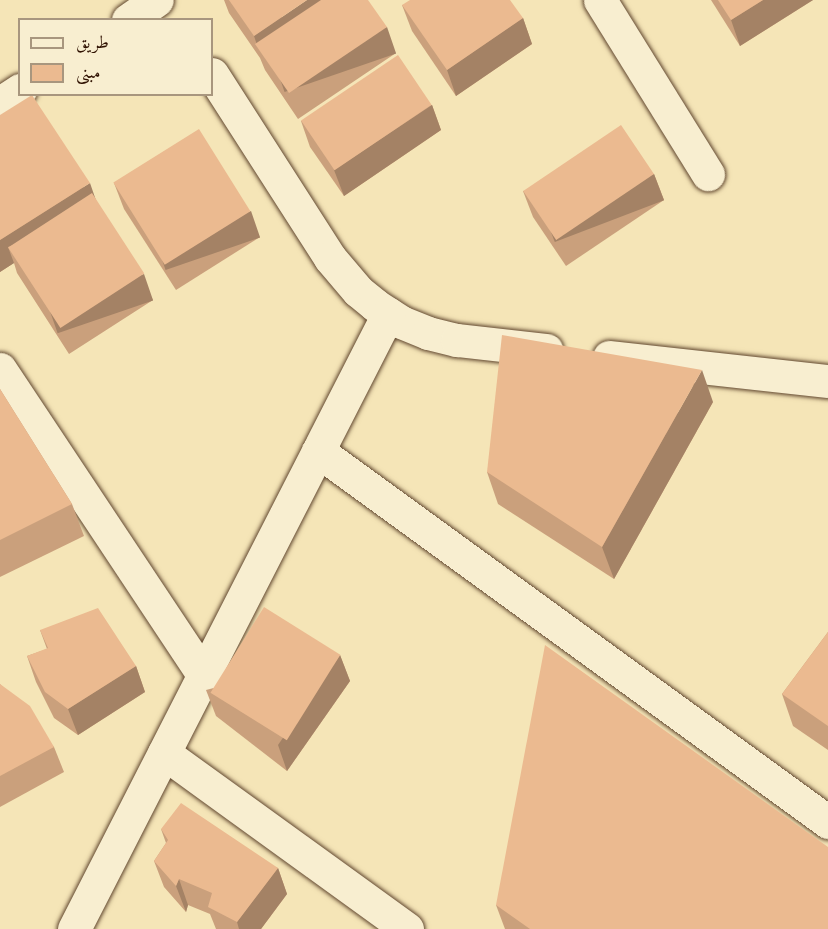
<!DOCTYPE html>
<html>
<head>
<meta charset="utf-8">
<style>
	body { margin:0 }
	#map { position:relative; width:828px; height:929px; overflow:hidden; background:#f5e5b7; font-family:"Libre Bodoni",Amiri,serif }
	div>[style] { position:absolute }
	.roads { filter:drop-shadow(0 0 2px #61472f) drop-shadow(0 0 2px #61472f) }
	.minor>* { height:33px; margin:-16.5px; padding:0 16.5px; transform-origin:16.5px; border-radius:16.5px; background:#f8eed0 }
	.wall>* { inset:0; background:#caa07c }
	.shaded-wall>* { inset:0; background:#a48265; transform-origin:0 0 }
	.building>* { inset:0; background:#ebba90; transform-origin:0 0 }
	span { translate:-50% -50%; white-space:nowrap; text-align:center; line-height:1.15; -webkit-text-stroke:4.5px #f8eed0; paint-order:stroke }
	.legend { position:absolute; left:18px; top:18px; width:195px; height:78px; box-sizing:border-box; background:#f8eed0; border:2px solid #a8967e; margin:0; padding:8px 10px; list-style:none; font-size:18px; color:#301202 }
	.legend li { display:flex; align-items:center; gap:12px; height:30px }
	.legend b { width:30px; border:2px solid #a8967e }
</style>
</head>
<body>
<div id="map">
	<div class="roads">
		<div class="minor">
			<div style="left:600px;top:0;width:205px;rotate:58.2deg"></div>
			<div style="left:128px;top:20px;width:35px;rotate:-35deg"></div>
			<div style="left:212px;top:74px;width:219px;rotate:57.3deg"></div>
			<div style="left:330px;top:258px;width:43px;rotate:49.7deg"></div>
			<div style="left:358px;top:291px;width:22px;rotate:39deg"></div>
			<div style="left:375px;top:305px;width:31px;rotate:33deg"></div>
			<div style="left:401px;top:322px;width:29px;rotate:22deg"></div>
			<div style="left:428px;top:333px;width:30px;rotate:14deg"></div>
			<div style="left:457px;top:340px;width:90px;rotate:6.4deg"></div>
			<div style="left:0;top:103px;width:24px;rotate:-33deg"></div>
			<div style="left:609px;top:357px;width:220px;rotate:6.3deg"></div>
			<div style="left:0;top:369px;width:369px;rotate:56.4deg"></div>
			<div style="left:318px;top:451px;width:631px;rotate:36.03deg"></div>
			<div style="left:164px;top:753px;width:300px;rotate:35.9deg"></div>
			<div style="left:74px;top:929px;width:691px;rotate:-62.95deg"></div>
		</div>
	</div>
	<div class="wall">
		<div style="clip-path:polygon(224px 0,229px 0,396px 53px,298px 119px,265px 70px,260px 58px,229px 13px)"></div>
		<div style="clip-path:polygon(711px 0,813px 0,740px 46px)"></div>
		<div style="clip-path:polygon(402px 5px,523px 18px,532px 44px,456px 96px,412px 31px)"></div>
		<div style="clip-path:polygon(432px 105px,441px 130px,344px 196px,310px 147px,301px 121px)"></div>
		<div style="clip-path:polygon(0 115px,94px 197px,153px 300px,69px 354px,17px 273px,14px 263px,0 272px)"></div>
		<div style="clip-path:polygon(654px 174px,664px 200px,566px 266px,533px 217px,523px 191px)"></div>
		<div style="clip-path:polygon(114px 183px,260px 237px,176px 290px,124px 209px)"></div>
		<div style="clip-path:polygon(0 389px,72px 504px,84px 536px,0 577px)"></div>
		<div style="clip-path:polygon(713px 402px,614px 579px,498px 504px,487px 472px)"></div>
		<div style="clip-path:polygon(40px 630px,136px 666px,145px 692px,78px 735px,54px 718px,36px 682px,27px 656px,47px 649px)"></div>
		<div style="clip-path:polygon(828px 632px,828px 750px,793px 726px,782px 694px)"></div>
		<div style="clip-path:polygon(340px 655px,350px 681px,287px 771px,216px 716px,206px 690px)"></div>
		<div style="clip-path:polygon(0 684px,54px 747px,64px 772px,0 807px)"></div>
		<div style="clip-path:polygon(161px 829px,278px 868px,287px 894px,261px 929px,216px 929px,210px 914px,188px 905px,186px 912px,164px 887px,154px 861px,166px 843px)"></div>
		<div style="clip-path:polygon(496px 905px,828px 929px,505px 929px)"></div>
	</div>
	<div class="shaded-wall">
		<div style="clip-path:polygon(307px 0,355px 0,258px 48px,254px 36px)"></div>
		<div style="clip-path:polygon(763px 0,813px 0,740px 46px,731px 20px)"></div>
		<div style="clip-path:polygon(523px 18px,532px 44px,456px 96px,447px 70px)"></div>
		<div style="left:387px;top:27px;width:28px;height:118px;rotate:71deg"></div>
		<div style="clip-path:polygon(432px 105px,441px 130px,344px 196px,334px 170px)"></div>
		<div style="left:654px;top:174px;width:28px;height:117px;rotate:69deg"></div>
		<div style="clip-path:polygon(90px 183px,99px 209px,8px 247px,14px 263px,0 272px,0 240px)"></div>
		<div style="left:251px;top:211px;width:28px;height:100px;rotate:71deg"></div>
		<div style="left:144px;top:274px;width:28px;height:101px;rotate:71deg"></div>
		<div style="clip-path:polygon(702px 370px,713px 402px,614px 579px,602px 547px)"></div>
		<div style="clip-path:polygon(340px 655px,350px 681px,287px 771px,278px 745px)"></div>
		<div style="clip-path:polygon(136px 666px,145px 692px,78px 735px,68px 709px)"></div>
		<div style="clip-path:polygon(278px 868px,287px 894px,261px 929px,239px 929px,237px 922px)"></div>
		<div style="clip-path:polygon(179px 879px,188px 905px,186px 912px,176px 886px)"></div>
	</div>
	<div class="building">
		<div style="clip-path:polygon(229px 0,307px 0,254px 36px)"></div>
		<div style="clip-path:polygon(321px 0,368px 0,387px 27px,289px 93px,255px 44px)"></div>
		<div style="clip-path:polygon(410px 0,510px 0,523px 18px,447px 70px,402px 5px)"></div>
		<div style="clip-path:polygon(718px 0,763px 0,731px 20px)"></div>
		<div style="left:398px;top:55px;width:60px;height:117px;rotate:56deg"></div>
		<div style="clip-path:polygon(32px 95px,90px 183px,0 240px,0 115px)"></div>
		<div style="left:621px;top:125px;width:59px;height:118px;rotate:56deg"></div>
		<div style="left:199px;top:129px;width:97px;height:101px;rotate:58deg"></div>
		<div style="left:92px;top:193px;width:96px;height:100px;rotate:57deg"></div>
		<div style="clip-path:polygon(502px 335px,702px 370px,602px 547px,487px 472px)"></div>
		<div style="clip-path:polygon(0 389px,72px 504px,0 540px)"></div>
		<div style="left:264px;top:607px;width:90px;height:101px;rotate:32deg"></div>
		<div style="clip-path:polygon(98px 608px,136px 666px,68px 709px,45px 692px,27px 656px,48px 648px,40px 630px)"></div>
		<div style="clip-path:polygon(828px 632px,828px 726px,782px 694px)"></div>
		<div style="clip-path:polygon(545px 645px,828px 847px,828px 929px,530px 929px,496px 905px)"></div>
		<div style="clip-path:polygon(0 684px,30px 706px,54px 747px,0 776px)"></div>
		<div style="clip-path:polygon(181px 803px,278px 868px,237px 922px,208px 907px,212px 893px,179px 879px,176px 886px,154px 861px,168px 840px,161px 829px)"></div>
	</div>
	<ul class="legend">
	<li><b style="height:8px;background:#f8eed0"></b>طريق</li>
	<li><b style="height:16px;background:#ebba90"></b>مبنى</li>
	</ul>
</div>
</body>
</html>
